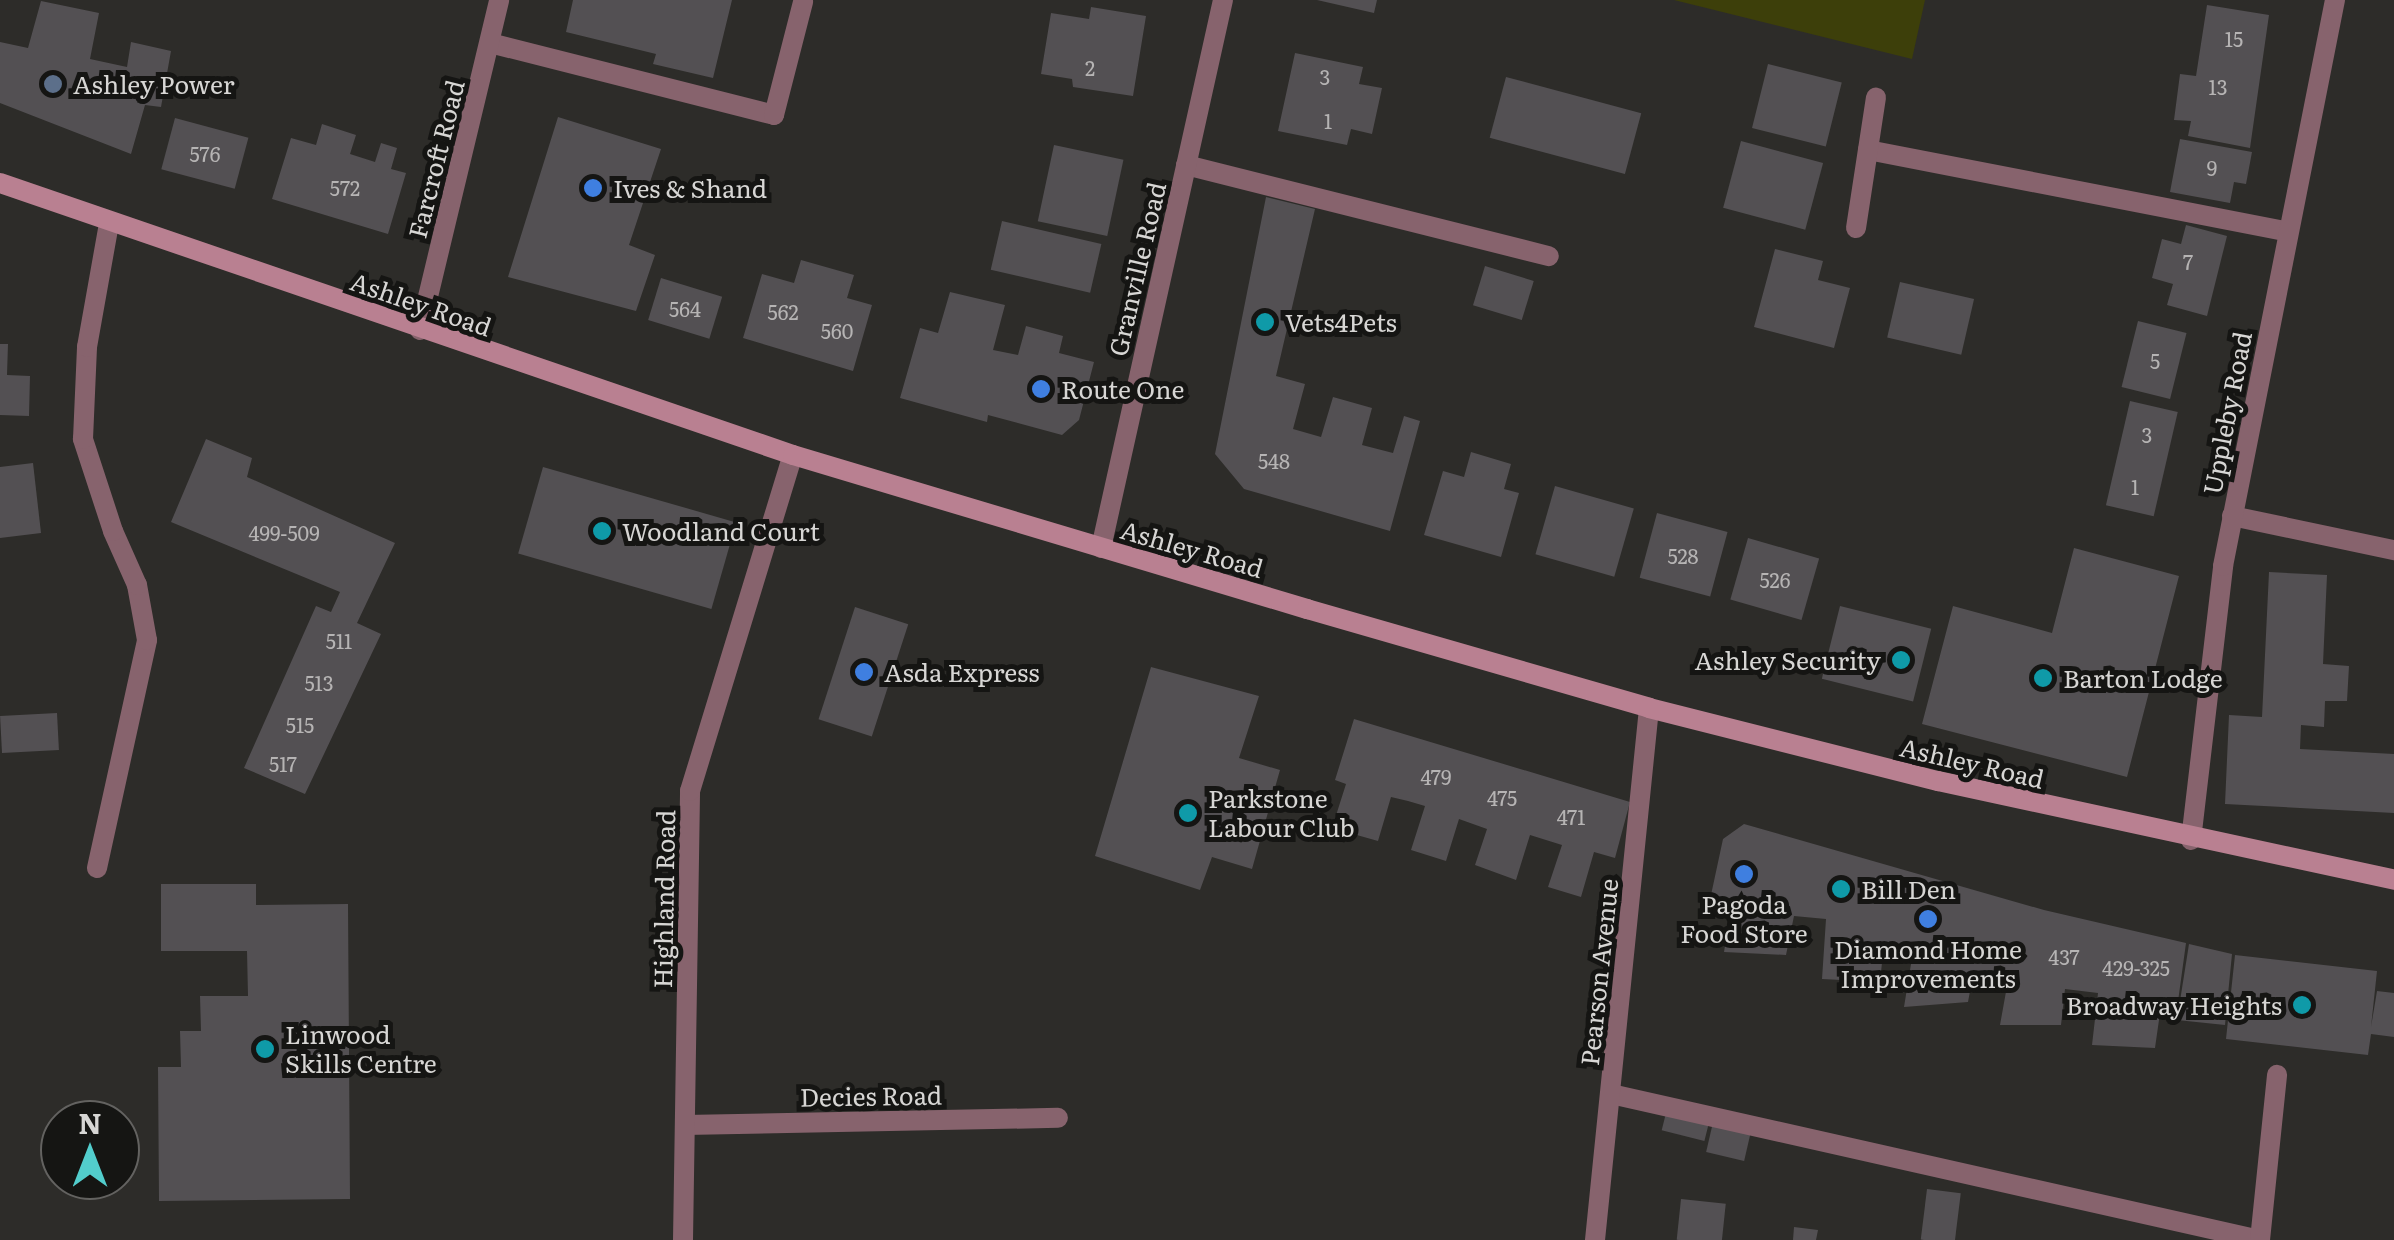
<!DOCTYPE html>
<html>
<head>
<meta charset="utf-8">
<style>
	body { margin:0 }
	#map { position:relative; width:2394px; height:1240px; overflow:hidden; background:#2d2c29; font-family:Literata,serif }
	div>[style] { position:absolute }
	.green>* { inset:0; background:#3d3f0a }
	.building>* { inset:0; background:#535053; transform-origin:0 0 }
	.lane>* { height:20px; margin:-10px; padding:0 10px; transform-origin:10px; border-radius:10px; background:#87636d }
	.street>* { height:20px; margin:-10px; padding:0 10px; transform-origin:10px; border-radius:10px; background:#87636d }
	.secondary>* { height:20px; margin:-10px; padding:0 10px; transform-origin:10px; border-radius:10px; background:#b98091 }
	.dots>* { width:28px; height:28px; translate:-50% -50%; box-sizing:border-box; border:5px solid #151513; border-radius:50% }
	span { translate:-50% -50%; white-space:nowrap; text-align:center; line-height:1.15; -webkit-text-stroke:10px #151513; paint-order:stroke }
	.number-label { font-size:20px; color:#b6b4b4 }
	.number-label span { -webkit-text-stroke-width:0 }
	.poi-label { font-size:25px; color:#d7d6d4 }
	.left { translate:0 -50%; text-align:left }
	.right { translate:-100% -50%; text-align:right }
	.street-label { font-size:25px; color:#d7d6d4 }
	.north { position:absolute; left:40px; top:1100px; width:100px; height:100px; box-sizing:border-box; background:#151513; border:2px solid #636260; border-radius:50%; rotate:0deg; font-size:28px; font-weight:700; line-height:40px; text-align:center; color:#d7d6d4 }
	.north::after { content:''; display:block; margin:auto; width:35px; height:45px; background:#52cdcc; clip-path:polygon(50% 0,100% 100%,50% 72%,0 100%) }
</style>
</head>
<body>
<div id="map">
	<div class="green">
		<div style="clip-path:polygon(1674px 0,1925px 0,1912px 59px)"></div>
	</div>
	<div class="building">
		<div style="clip-path:polygon(573px 0,732px 0,713px 78px,653px 64px,656px 54px,566px 32px)"></div>
		<div style="clip-path:polygon(1317px 0,1377px 0,1374px 13px)"></div>
		<div style="clip-path:polygon(41px 1px,99px 13px,90px 59px,127px 67px,131px 42px,171px 51px,161px 107px,145px 105px,131px 154px,0 103px,0 42px,28px 48px)"></div>
		<div style="clip-path:polygon(2207px 5px,2269px 15px,2250px 148px,2188px 136px,2191px 121px,2174px 120px,2180px 74px,2196px 76px)"></div>
		<div style="clip-path:polygon(1091px 7px,1146px 16px,1133px 96px,1073px 87px,1072px 79px,1041px 74px,1051px 13px,1089px 19px)"></div>
		<div style="clip-path:polygon(1295px 53px,1363px 67px,1359px 84px,1382px 88px,1372px 134px,1351px 129px,1347px 145px,1278px 131px)"></div>
		<div style="left:1768px;top:64px;width:76px;height:66px;rotate:14deg"></div>
		<div style="left:1506px;top:77px;width:140px;height:63px;rotate:15deg"></div>
		<div style="clip-path:polygon(558px 117px,661px 149px,629px 245px,655px 255px,636px 311px,508px 277px)"></div>
		<div style="left:175px;top:118px;width:76px;height:53px;rotate:15deg"></div>
		<div style="clip-path:polygon(322px 124px,356px 135px,350px 154px,375px 162px,381px 143px,397px 148px,391px 169px,406px 173px,388px 234px,272px 199px,291px 138px,316px 145px)"></div>
		<div style="clip-path:polygon(2180px 139px,2252px 152px,2246px 184px,2234px 182px,2230px 203px,2170px 192px)"></div>
		<div style="left:1741px;top:141px;width:85px;height:69px;rotate:15deg"></div>
		<div style="left:1054px;top:145px;width:71px;height:78px;rotate:12deg"></div>
		<div style="clip-path:polygon(1266px 197px,1315px 209px,1276px 376px,1305px 384px,1293px 429px,1321px 437px,1333px 397px,1372px 408px,1362px 445px,1393px 453px,1404px 416px,1420px 421px,1390px 531px,1244px 489px,1215px 454px)"></div>
		<div style="left:1002px;top:221px;width:102px;height:50px;rotate:13deg"></div>
		<div style="clip-path:polygon(2186px 225px,2227px 236px,2207px 316px,2167px 305px,2173px 284px,2152px 278px,2162px 239px,2181px 244px)"></div>
		<div style="clip-path:polygon(1775px 249px,1823px 261px,1818px 280px,1850px 288px,1834px 348px,1754px 327px)"></div>
		<div style="clip-path:polygon(801px 260px,854px 275px,847px 298px,872px 305px,853px 371px,743px 338px,762px 274px,794px 283px)"></div>
		<div style="left:1485px;top:266px;width:51px;height:41px;rotate:17deg"></div>
		<div style="left:661px;top:278px;width:64px;height:44px;rotate:17deg"></div>
		<div style="left:1900px;top:282px;width:76px;height:57px;rotate:13deg"></div>
		<div style="clip-path:polygon(950px 292px,1005px 305px,993px 350px,1018px 355px,1026px 326px,1063px 336px,1059px 353px,1094px 362px,1079px 420px,1062px 435px,988px 415px,987px 422px,900px 398px,920px 328px,938px 333px)"></div>
		<div style="left:2138px;top:321px;width:50px;height:68px;rotate:14deg"></div>
		<div style="clip-path:polygon(0 344px,8px 344px,7px 375px,30px 376px,29px 416px,0 415px)"></div>
		<div style="left:2130px;top:401px;width:49px;height:107px;rotate:13deg"></div>
		<div style="clip-path:polygon(206px 439px,252px 458px,247px 477px,395px 543px,357px 623px,381px 634px,305px 794px,244px 768px,316px 606px,331px 612px,340px 592px,171px 522px)"></div>
		<div style="clip-path:polygon(1471px 452px,1511px 464px,1504px 489px,1519px 493px,1501px 557px,1424px 535px,1443px 471px,1464px 477px)"></div>
		<div style="clip-path:polygon(33px 463px,41px 533px,0 538px,0 467px)"></div>
		<div style="left:543px;top:467px;width:201px;height:90px;rotate:16deg"></div>
		<div style="left:1555px;top:486px;width:82px;height:71px;rotate:16deg"></div>
		<div style="left:1657px;top:513px;width:73px;height:67px;rotate:15deg"></div>
		<div style="left:1748px;top:538px;width:74px;height:64px;rotate:16deg"></div>
		<div style="clip-path:polygon(2074px 548px,2179px 576px,2127px 777px,1922px 724px,1953px 606px,2052px 633px)"></div>
		<div style="clip-path:polygon(2269px 572px,2327px 575px,2323px 664px,2349px 666px,2347px 701px,2325px 701px,2324px 727px,2301px 725px,2300px 749px,2394px 754px,2394px 813px,2225px 804px,2229px 715px,2262px 717px)"></div>
		<div style="left:1840px;top:606px;width:94px;height:75px;rotate:14deg"></div>
		<div style="left:855px;top:607px;width:56px;height:118px;rotate:18deg"></div>
		<div style="clip-path:polygon(1151px 667px,1259px 696px,1239px 758px,1280px 770px,1252px 869px,1212px 857px,1200px 890px,1095px 856px)"></div>
		<div style="left:57px;top:713px;width:37px;height:57px;rotate:87deg"></div>
		<div style="clip-path:polygon(1354px 719px,1630px 802px,1615px 858px,1594px 852px,1581px 897px,1548px 887px,1562px 845px,1530px 835px,1516px 880px,1475px 865px,1487px 829px,1459px 819px,1446px 861px,1411px 850px,1425px 806px,1408px 801px,1391px 797px,1378px 841px,1332px 828px,1346px 784px,1335px 780px)"></div>
		<div style="clip-path:polygon(1744px 824px,2044px 910px,2186px 943px,2176px 1016px,2160px 1013px,2155px 1048px,2092px 1045px,2098px 993px,2065px 989px,2061px 1025px,2000px 1025px,2009px 975px,1973px 975px,1968px 1002px,1904px 1007px,1911px 964px,1899px 953px,1883px 953px,1880px 982px,1822px 979px,1826px 919px,1794px 916px,1786px 955px,1724px 952px,1731px 909px,1708px 909px,1723px 839px)"></div>
		<div style="clip-path:polygon(161px 884px,256px 884px,256px 905px,348px 904px,350px 1199px,159px 1201px,158px 1067px,181px 1067px,180px 1031px,201px 1031px,200px 996px,248px 996px,247px 951px,161px 951px)"></div>
		<div style="clip-path:polygon(2189px 944px,2232px 954px,2225px 1025px,2177px 1020px)"></div>
		<div style="clip-path:polygon(2235px 955px,2377px 971px,2371px 1027px,2377px 991px,2394px 993px,2394px 1037px,2371px 1034px,2368px 1055px,2226px 1039px)"></div>
		<div style="left:1667px;top:1109px;width:44px;height:22px;rotate:14deg"></div>
		<div style="left:1714px;top:1118px;width:39px;height:35px;rotate:13deg"></div>
		<div style="left:1927px;top:1189px;width:34px;height:51px;rotate:7deg"></div>
		<div style="left:1681px;top:1199px;width:45px;height:41px;rotate:6deg"></div>
		<div style="clip-path:polygon(1794px 1227px,1818px 1230px,1816px 1240px,1793px 1240px)"></div>
	</div>
	<div class="lane">
		<div style="left:490px;top:43px;width:293px;rotate:14.2deg"></div>
		<div style="left:774px;top:115px;width:117px;rotate:-75.6deg"></div>
		<div style="left:1186px;top:165px;width:374px;rotate:14.1deg"></div>
		<div style="left:97px;top:868px;width:233px;rotate:-77.6deg"></div>
		<div style="left:147px;top:640px;width:56px;rotate:-100.3deg"></div>
		<div style="left:137px;top:585px;width:59px;rotate:-114deg"></div>
		<div style="left:113px;top:531px;width:97px;rotate:-108.1deg"></div>
		<div style="left:83px;top:439px;width:92px;rotate:-87.5deg"></div>
		<div style="left:87px;top:347px;width:125px;rotate:-79.9deg"></div>
		<div style="left:1611px;top:1094px;width:665px;rotate:12.68deg"></div>
		<div style="left:2260px;top:1240px;width:166px;rotate:-84.1deg"></div>
	</div>
	<div class="street">
		<div style="left:1868px;top:150px;width:428px;rotate:11deg"></div>
		<div style="left:1856px;top:228px;width:132px;rotate:-81.3deg"></div>
		<div style="left:420px;top:330px;width:339px;rotate:-76.5deg"></div>
		<div style="left:2232px;top:516px;width:166px;rotate:11.9deg"></div>
		<div style="left:1101px;top:548px;width:561px;rotate:-77.45deg"></div>
		<div style="left:2191px;top:840px;width:276px;rotate:-83.3deg"></div>
		<div style="left:2223px;top:566px;width:577px;rotate:-78.81deg"></div>
		<div style="left:685px;top:1125px;width:373px;rotate:-1.1deg"></div>
		<div style="left:683px;top:1240px;width:449px;rotate:-89.1deg"></div>
		<div style="left:690px;top:791px;width:351px;rotate:-73deg"></div>
		<div style="left:1595px;top:1240px;width:535px;rotate:-84.2deg"></div>
	</div>
	<div class="secondary">
		<div style="left:0;top:183px;width:838px;rotate:18.93deg"></div>
		<div style="left:793px;top:455px;width:537px;rotate:16.68deg"></div>
		<div style="left:1307px;top:609px;width:356px;rotate:16.1deg"></div>
		<div style="left:1649px;top:708px;width:298px;rotate:14.2deg"></div>
		<div style="left:1938px;top:781px;width:467px;rotate:12.2deg"></div>
	</div>
	<div class="dots">
		<div style="left:53px;top:84px;background:#5c6f8a"></div>
		<div style="left:593px;top:188px;background:#3f7fe0"></div>
		<div style="left:1265px;top:322px;background:#0f9aa8"></div>
		<div style="left:1041px;top:389px;background:#3f7fe0"></div>
		<div style="left:602px;top:531px;background:#0f9aa8"></div>
		<div style="left:1901px;top:660px;background:#0f9aa8"></div>
		<div style="left:864px;top:672px;background:#3f7fe0"></div>
		<div style="left:2043px;top:678px;background:#0f9aa8"></div>
		<div style="left:1188px;top:813px;background:#0f9aa8"></div>
		<div style="left:1744px;top:874px;background:#3f7fe0"></div>
		<div style="left:1841px;top:889px;background:#0f9aa8"></div>
		<div style="left:1928px;top:919px;background:#3f7fe0"></div>
		<div style="left:2302px;top:1005px;background:#0f9aa8"></div>
		<div style="left:265px;top:1049px;background:#0f9aa8"></div>
	</div>
	<div class="number-label">
		<span style="left:2234px;top:38px">15</span>
		<span style="left:1090px;top:67px">2</span>
		<span style="left:1325px;top:76px">3</span>
		<span style="left:2218px;top:86px">13</span>
		<span style="left:1328px;top:120px">1</span>
		<span style="left:205px;top:153px">576</span>
		<span style="left:2212px;top:167px">9</span>
		<span style="left:345px;top:187px">572</span>
		<span style="left:2188px;top:261px">7</span>
		<span style="left:685px;top:308px">564</span>
		<span style="left:783px;top:311px">562</span>
		<span style="left:837px;top:330px">560</span>
		<span style="left:2155px;top:360px">5</span>
		<span style="left:2147px;top:434px">3</span>
		<span style="left:1274px;top:460px">548</span>
		<span style="left:2135px;top:486px">1</span>
		<span style="left:284px;top:532px">499-509</span>
		<span style="left:1683px;top:555px">528</span>
		<span style="left:1775px;top:579px">526</span>
		<span style="left:339px;top:640px">511</span>
		<span style="left:319px;top:682px">513</span>
		<span style="left:300px;top:724px">515</span>
		<span style="left:283px;top:763px">517</span>
		<span style="left:1436px;top:776px">479</span>
		<span style="left:1502px;top:797px">475</span>
		<span style="left:1571px;top:816px">471</span>
		<span style="left:2064px;top:956px">437</span>
		<span style="left:2136px;top:967px">429-325</span>
	</div>
	<div class="poi-label">
		<span class="left" style="left:73px;top:84px">Ashley Power</span>
		<span class="left" style="left:613px;top:188px">Ives &amp; Shand</span>
		<span class="left" style="left:1285px;top:322px">Vets4Pets</span>
		<span class="left" style="left:1061px;top:389px">Route One</span>
		<span class="left" style="left:622px;top:531px">Woodland Court</span>
		<span class="right" style="left:1881px;top:660px">Ashley Security</span>
		<span class="left" style="left:884px;top:672px">Asda Express</span>
		<span class="left" style="left:2063px;top:678px">Barton Lodge</span>
		<span class="left" style="left:1208px;top:813px">Parkstone<br>Labour Club</span>
		<span class="left" style="left:1861px;top:889px">Bill Den</span>
		<span style="left:1744px;top:919px">Pagoda<br>Food Store</span>
		<span style="left:1928px;top:964px">Diamond Home<br>Improvements</span>
		<span class="right" style="left:2282px;top:1005px">Broadway Heights</span>
		<span class="left" style="left:285px;top:1049px">Linwood<br>Skills Centre</span>
	</div>
	<div class="street-label">
		<span style="left:436px;top:159px;rotate:-76deg">Farcroft Road</span>
		<span style="left:1137px;top:269px;rotate:-77deg">Granville Road</span>
		<span style="left:421px;top:304px;rotate:19deg">Ashley Road</span>
		<span style="left:2227px;top:413px;rotate:-79deg">Uppleby Road</span>
		<span style="left:1192px;top:549px;rotate:16deg">Ashley Road</span>
		<span style="left:1972px;top:763px;rotate:13deg">Ashley Road</span>
		<span style="left:664px;top:899px;rotate:-89deg">Highland Road</span>
		<span style="left:1599px;top:972px;rotate:-84deg">Pearson Avenue</span>
		<span style="left:871px;top:1096px;rotate:-1deg">Decies Road</span>
	</div>
	<div class="north">N</div>
</div>
</body>
</html>
